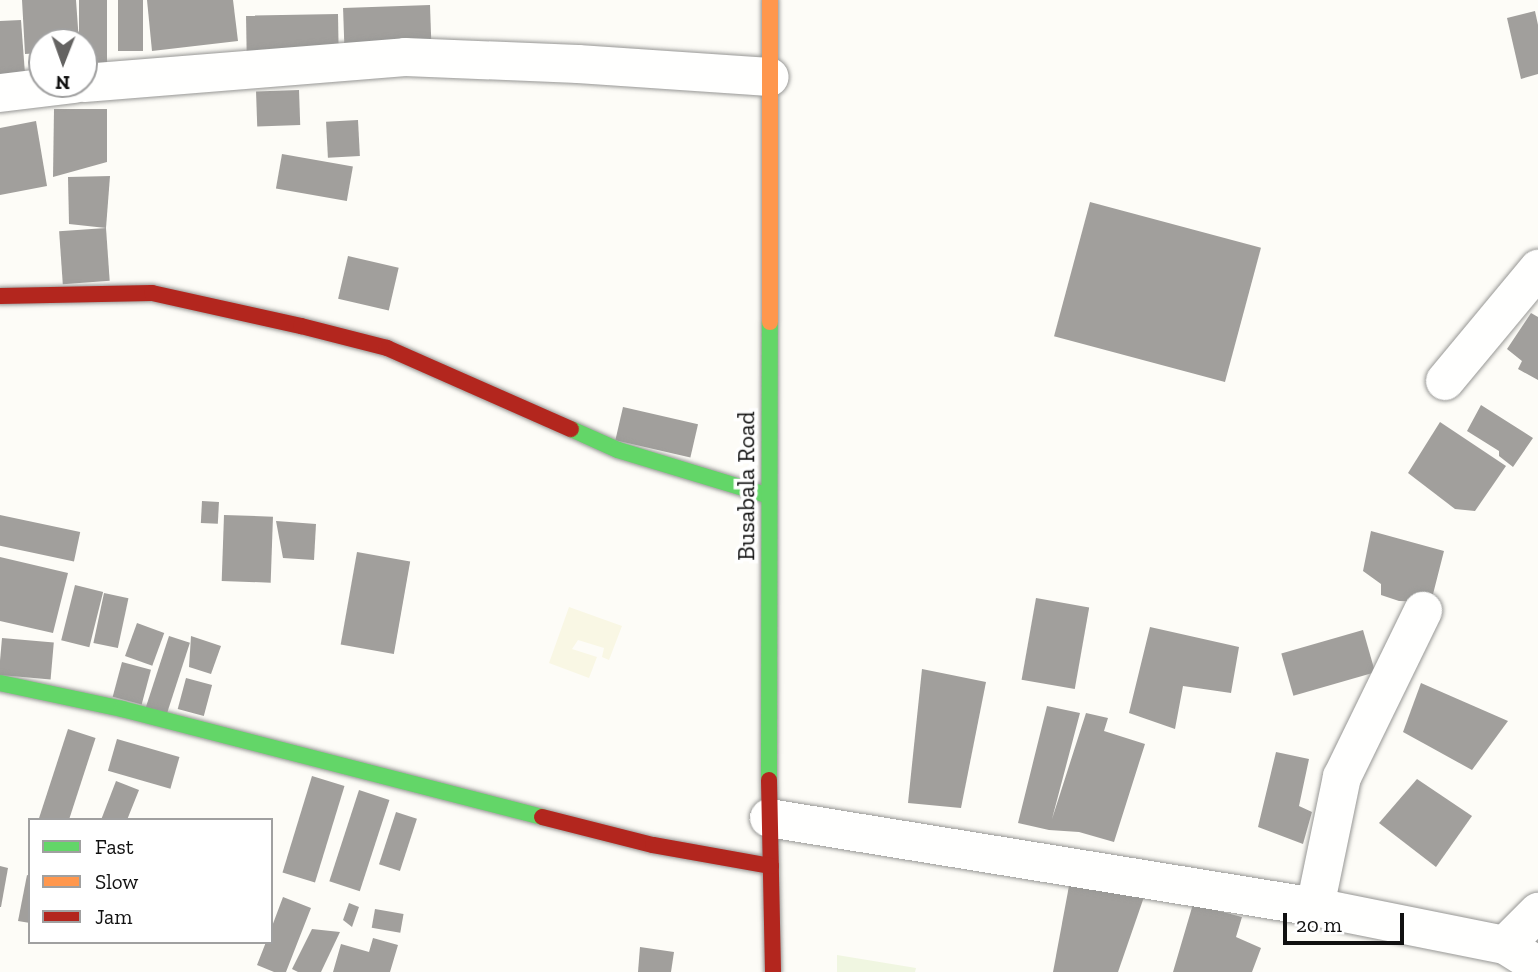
<!DOCTYPE html>
<html>
<head>
<meta charset="utf-8">
<style>
	body { margin:0 }
	#map { position:relative; width:1538px; height:972px; overflow:hidden; background:#fdfcf7; font-family:"Zilla Slab",serif }
	div>[style] { position:absolute }
	.farmland>* { inset:0; background:#f9f7e4 }
	.pitch>* { inset:0; background:#f0f6e1 }
	.building>* { inset:0; background:#a19f9c; transform-origin:0 0 }
	.roads { filter:drop-shadow(0 0 2px #979795) drop-shadow(0 0 2px #979795) }
	.street>* { height:38px; margin:-19px; padding:0 19px; transform-origin:19px; border-radius:19px; background:#fffffe }
	.fast>* { height:16px; margin:-8px; padding:0 8px; transform-origin:8px; border-radius:8px; background:#63d668 }
	.slow>* { height:16px; margin:-8px; padding:0 8px; transform-origin:8px; border-radius:8px; background:#ff974d }
	.jam>* { height:16px; margin:-8px; padding:0 8px; transform-origin:8px; border-radius:8px; background:#b3261e }
	span { translate:-50% -50%; white-space:nowrap; text-align:center; line-height:1.15; -webkit-text-stroke:7px #fff; paint-order:stroke }
	.street-label { font-size:24px; color:#111 }
	.legend { position:absolute; left:28px; top:818px; width:245px; height:126px; box-sizing:border-box; background:#fff; border:2px solid #a0a0a0; margin:0; padding:9px 12px; list-style:none; font-size:21px; color:#111 }
	.legend li { display:flex; align-items:center; gap:14px; height:35px }
	.legend b { width:35px; border:2px solid #a0a0a0 }
	.north { position:absolute; left:28px; top:28px; width:70px; height:70px; box-sizing:border-box; background:#fff; border:2px solid #a0a0a0; border-radius:50%; rotate:181deg; font-size:19px; font-weight:700; line-height:28px; text-align:center; color:#111 }
	.north::after { content:''; display:block; margin:auto; width:24px; height:32px; background:#646362; clip-path:polygon(50% 0,100% 100%,50% 72%,0 100%) }
	.scale { position:absolute; left:1283px; top:913px; width:121px; height:32px; box-sizing:border-box; border:4px solid #111; border-top:0; padding-left:9px; font-size:21px; line-height:24px; white-space:nowrap; color:#111; -webkit-text-stroke:5px #fff; paint-order:stroke }
</style>
</head>
<body>
<div id="map">
	<div class="farmland">
		<div style="clip-path:polygon(569px 607px,622px 626px,609px 660px,602px 657px,604px 648px,578px 640px,572px 649px,597px 657px,589px 678px,549px 663px)"></div>
	</div>
	<div class="pitch">
		<div style="clip-path:polygon(837px 955px,916px 968px,915px 972px,837px 972px)"></div>
	</div>
	<div class="building">
		<div style="clip-path:polygon(22px 0,76px 0,79px 42px,42px 42px,42px 53px,25px 54px)"></div>
		<div style="left:79px;top:0;width:28px;height:69px"></div>
		<div style="left:118px;top:0;width:25px;height:51px"></div>
		<div style="clip-path:polygon(147px 0,233px 0,238px 41px,152px 51px)"></div>
		<div style="left:430px;top:5px;width:49px;height:87px;rotate:88deg"></div>
		<div style="clip-path:polygon(1535px 11px,1538px 25px,1538px 74px,1521px 79px,1507px 18px)"></div>
		<div style="left:338px;top:14px;width:43px;height:92px;rotate:89deg"></div>
		<div style="clip-path:polygon(21px 20px,25px 74px,0 75px,0 21px)"></div>
		<div style="left:299px;top:90px;width:35px;height:43px;rotate:88deg"></div>
		<div style="clip-path:polygon(54px 109px,107px 109px,107px 162px,53px 177px)"></div>
		<div style="left:358px;top:120px;width:36px;height:32px;rotate:87deg"></div>
		<div style="clip-path:polygon(36px 121px,47px 186px,0 195px,0 128px)"></div>
		<div style="left:282px;top:154px;width:72px;height:35px;rotate:10deg"></div>
		<div style="clip-path:polygon(110px 176px,106px 228px,69px 224px,68px 177px)"></div>
		<div style="left:1090px;top:202px;width:177px;height:139px;rotate:15deg"></div>
		<div style="left:106px;top:228px;width:53px;height:47px;rotate:86deg"></div>
		<div style="left:348px;top:256px;width:52px;height:44px;rotate:13deg"></div>
		<div style="clip-path:polygon(1531px 313px,1538px 317px,1538px 380px,1518px 369px,1522px 361px,1507px 349px)"></div>
		<div style="clip-path:polygon(1481px 405px,1533px 438px,1513px 467px,1499px 456px,1499px 451px,1467px 431px)"></div>
		<div style="left:623px;top:407px;width:77px;height:34px;rotate:13deg"></div>
		<div style="clip-path:polygon(1440px 422px,1506px 466px,1475px 511px,1455px 509px,1408px 473px)"></div>
		<div style="left:202px;top:501px;width:17px;height:22px;rotate:3deg"></div>
		<div style="left:0;top:515px;width:82px;height:30px;rotate:12deg"></div>
		<div style="left:224px;top:515px;width:49px;height:66px;rotate:2deg"></div>
		<div style="clip-path:polygon(276px 521px,316px 524px,314px 560px,283px 558px)"></div>
		<div style="clip-path:polygon(1371px 531px,1444px 551px,1431px 602px,1399px 601px,1381px 595px,1381px 584px,1363px 571px)"></div>
		<div style="left:357px;top:552px;width:54px;height:94px;rotate:10deg"></div>
		<div style="clip-path:polygon(0 557px,68px 573px,53px 633px,0 621px)"></div>
		<div style="left:75px;top:585px;width:29px;height:57px;rotate:14deg"></div>
		<div style="left:104px;top:593px;width:25px;height:51px;rotate:12deg"></div>
		<div style="left:1036px;top:598px;width:54px;height:83px;rotate:10deg"></div>
		<div style="left:137px;top:623px;width:29px;height:35px;rotate:20deg"></div>
		<div style="clip-path:polygon(1150px 627px,1239px 647px,1231px 693px,1183px 686px,1175px 729px,1129px 713px)"></div>
		<div style="left:1363px;top:630px;width:44px;height:85px;rotate:74deg"></div>
		<div style="left:169px;top:636px;width:22px;height:76px;rotate:18deg"></div>
		<div style="clip-path:polygon(191px 636px,221px 646px,211px 674px,189px 667px)"></div>
		<div style="left:2px;top:638px;width:52px;height:37px;rotate:5deg"></div>
		<div style="left:122px;top:662px;width:30px;height:36px;rotate:15deg"></div>
		<div style="clip-path:polygon(922px 669px,986px 682px,961px 808px,908px 803px)"></div>
		<div style="left:186px;top:678px;width:27px;height:32px;rotate:15deg"></div>
		<div style="clip-path:polygon(1421px 683px,1508px 721px,1472px 770px,1403px 732px)"></div>
		<div style="clip-path:polygon(1047px 706px,1080px 713px,1052px 819px,1086px 713px,1108px 718px,1104px 731px,1145px 744px,1114px 842px,1079px 832px,1049px 830px,1018px 823px)"></div>
		<div style="left:68px;top:729px;width:29px;height:95px;rotate:18deg"></div>
		<div style="left:117px;top:739px;width:65px;height:33px;rotate:16deg"></div>
		<div style="clip-path:polygon(1276px 752px,1309px 759px,1299px 806px,1312px 812px,1303px 844px,1258px 827px)"></div>
		<div style="left:312px;top:776px;width:34px;height:101px;rotate:17deg"></div>
		<div style="clip-path:polygon(1417px 779px,1472px 816px,1436px 867px,1379px 823px)"></div>
		<div style="clip-path:polygon(116px 781px,139px 790px,127px 820px,101px 820px)"></div>
		<div style="left:359px;top:790px;width:32px;height:96px;rotate:18deg"></div>
		<div style="left:396px;top:812px;width:22px;height:55px;rotate:18deg"></div>
		<div style="clip-path:polygon(0 866px,8px 868px,1px 907px,0 907px)"></div>
		<div style="clip-path:polygon(27px 875px,30px 876px,30px 923px,18px 921px)"></div>
		<div style="clip-path:polygon(1071px 875px,1144px 897px,1118px 972px,1053px 972px)"></div>
		<div style="clip-path:polygon(283px 897px,311px 908px,286px 972px,274px 972px,257px 965px,266px 942px,271px 942px,271px 929px)"></div>
		<div style="clip-path:polygon(349px 903px,359px 907px,352px 927px,343px 920px)"></div>
		<div style="clip-path:polygon(1193px 904px,1242px 917px,1236px 937px,1261px 948px,1252px 972px,1173px 972px)"></div>
		<div style="left:375px;top:909px;width:29px;height:19px;rotate:10deg"></div>
		<div style="clip-path:polygon(312px 929px,340px 932px,321px 972px,298px 972px,292px 969px)"></div>
		<div style="clip-path:polygon(373px 938px,398px 945px,390px 972px,333px 972px,341px 944px,369px 952px)"></div>
		<div style="clip-path:polygon(640px 947px,674px 952px,671px 972px,638px 972px)"></div>
	</div>
	<div class="roads">
		<div class="street">
			<div style="left:84px;top:83px;width:322px;rotate:-4.6deg"></div>
			<div style="left:405px;top:57px;width:173px;rotate:2.3deg"></div>
			<div style="left:578px;top:64px;width:192px;rotate:3.9deg"></div>
			<div style="left:0;top:93px;width:75px;rotate:-6.9deg"></div>
			<div style="left:1445px;top:381px;width:146px;rotate:-50.3deg"></div>
			<div style="left:769px;top:818px;width:553px;rotate:9.26deg"></div>
			<div style="left:1315px;top:907px;width:194px;rotate:11.3deg"></div>
			<div style="left:1505px;top:945px;width:39px;rotate:32deg"></div>
			<div style="left:1315px;top:907px;width:133px;rotate:-78.3deg"></div>
			<div style="left:1342px;top:777px;width:185px;rotate:-64deg"></div>
			<div style="left:1505px;top:945px;width:47px;rotate:-45deg"></div>
		</div>
		<div class="fast">
			<div style="left:571px;top:429px;width:51px;rotate:24.1deg"></div>
			<div style="left:618px;top:450px;width:158px;rotate:16.9deg"></div>
			<div style="left:0;top:683px;width:125px;rotate:12deg"></div>
			<div style="left:122px;top:709px;width:434px;rotate:14.4deg"></div>
			<div style="left:769px;top:780px;width:458px;rotate:-89.9deg"></div>
		</div>
		<div class="slow">
			<div style="left:770px;top:322px;width:322px;rotate:-90deg"></div>
		</div>
		<div class="jam">
			<div style="left:0;top:296px;width:152px;rotate:-1.1deg"></div>
			<div style="left:152px;top:293px;width:153px;rotate:12.5deg"></div>
			<div style="left:301px;top:326px;width:89px;rotate:14.3deg"></div>
			<div style="left:387px;top:348px;width:201px;rotate:23.8deg"></div>
			<div style="left:769px;top:780px;width:192px;rotate:88.8deg"></div>
			<div style="left:542px;top:817px;width:114px;rotate:14.2deg"></div>
			<div style="left:653px;top:845px;width:120px;rotate:10.1deg"></div>
		</div>
	</div>
	<div class="street-label">
		<span style="left:746px;top:486px;rotate:-90deg">Busabala Road</span>
	</div>
	<ul class="legend">
	<li><b style="height:9px;background:#63d668"></b>Fast</li>
	<li><b style="height:9px;background:#ff974d"></b>Slow</li>
	<li><b style="height:9px;background:#b3261e"></b>Jam</li>
	</ul>
	<div class="north">N</div>
	<div class="scale">20 m</div>
</div>
</body>
</html>
